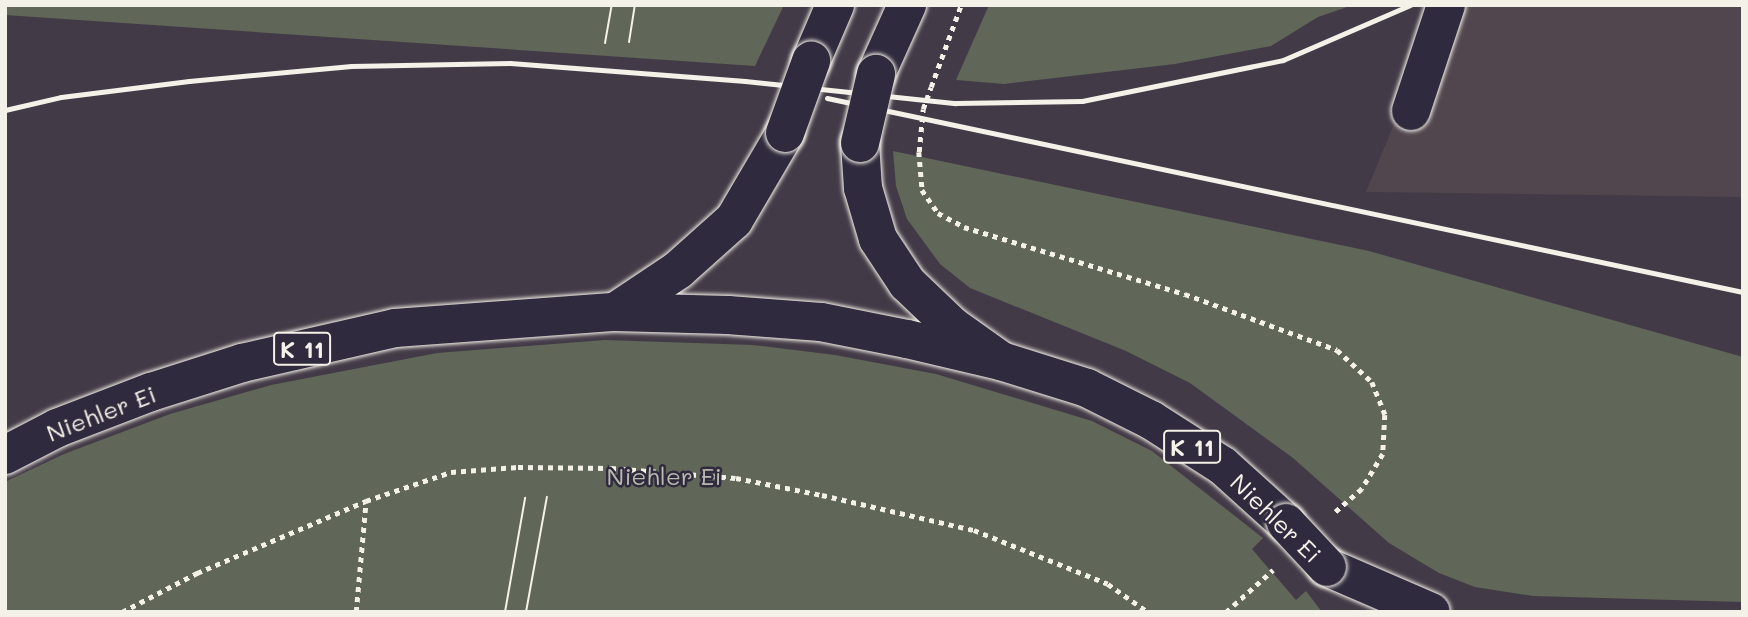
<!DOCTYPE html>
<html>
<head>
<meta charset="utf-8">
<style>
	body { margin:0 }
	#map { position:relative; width:1748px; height:617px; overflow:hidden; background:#433a47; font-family:Mali,sans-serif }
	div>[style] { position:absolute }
	.built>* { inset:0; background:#51464e }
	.green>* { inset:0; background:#606658 }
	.path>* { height:4.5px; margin-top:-2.25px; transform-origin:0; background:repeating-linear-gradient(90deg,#f4f1e8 0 5px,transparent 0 10px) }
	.roads { filter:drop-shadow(0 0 2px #f4f1e8) drop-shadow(0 0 2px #f4f1e8) }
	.minor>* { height:38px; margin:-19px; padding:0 19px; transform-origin:19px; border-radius:19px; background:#2f2a3d }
	.major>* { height:38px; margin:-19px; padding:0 19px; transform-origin:19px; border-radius:19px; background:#2f2a3d }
	.highway>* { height:38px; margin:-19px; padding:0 19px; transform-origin:19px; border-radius:19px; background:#2f2a3d }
	.tram>* { height:2px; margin:-1px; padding:0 1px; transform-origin:1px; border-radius:1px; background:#f4f1e8 }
	.rail>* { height:5px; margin:-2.5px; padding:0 2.5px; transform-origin:2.5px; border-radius:2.5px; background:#f4f1e8 }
	.path-bridge>* { height:4.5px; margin-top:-2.25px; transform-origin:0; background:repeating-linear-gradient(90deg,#f4f1e8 0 5px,transparent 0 10px) }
	.bridges { filter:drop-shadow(0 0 2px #f4f1e8) drop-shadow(0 0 2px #f4f1e8) }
	.major-bridge>* { height:38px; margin:-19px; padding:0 19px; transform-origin:19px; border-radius:19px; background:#2f2a3d }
	.highway-bridge>* { height:38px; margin:-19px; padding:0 19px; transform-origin:19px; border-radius:19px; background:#2f2a3d }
	span { translate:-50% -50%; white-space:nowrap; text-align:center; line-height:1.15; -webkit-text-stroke:5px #2f2a3d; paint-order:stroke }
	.shield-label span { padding:2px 5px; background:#2f2a3d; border:2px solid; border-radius:5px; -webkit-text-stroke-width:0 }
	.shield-label { font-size:23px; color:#f4f1e8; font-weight:700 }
	.street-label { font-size:24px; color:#f4f1e8 }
	.park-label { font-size:24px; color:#b9b9ae }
	.frame { position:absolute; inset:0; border:7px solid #f4f1e8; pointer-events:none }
</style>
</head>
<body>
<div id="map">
	<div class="built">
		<div style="clip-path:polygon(1443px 5px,1743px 5px,1743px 197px,1366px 192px)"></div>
	</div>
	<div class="green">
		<div style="clip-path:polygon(5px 5px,784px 5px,755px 66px,5px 15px)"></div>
		<div style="clip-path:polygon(989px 5px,1353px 5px,1318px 17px,1271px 46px,1175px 64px,1004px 84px,956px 80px)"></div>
		<div style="clip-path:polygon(893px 151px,1369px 251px,1743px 357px,1743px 602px,1533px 596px,1475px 587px,1439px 573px,1389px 543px,1293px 458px,1190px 383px,1126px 351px,970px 288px,940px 264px,907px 219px,896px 186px)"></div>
		<div style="clip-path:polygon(605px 340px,753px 345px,835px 355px,936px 374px,1092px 421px,1152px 451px,1263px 538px,1252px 549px,1296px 600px,1306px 591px,1322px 612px,5px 612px,5px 482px,64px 454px,170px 414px,271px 385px,437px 353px)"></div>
	</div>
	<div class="path">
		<div style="left:931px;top:87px;width:87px;rotate:-69.9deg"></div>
		<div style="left:919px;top:152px;width:38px;rotate:85deg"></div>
		<div style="left:922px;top:190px;width:28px;rotate:55deg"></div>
		<div style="left:938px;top:213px;width:30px;rotate:28deg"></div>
		<div style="left:964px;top:227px;width:231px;rotate:16.9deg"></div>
		<div style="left:1185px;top:294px;width:162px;rotate:20.2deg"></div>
		<div style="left:1337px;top:350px;width:47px;rotate:42.4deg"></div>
		<div style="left:1372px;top:382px;width:35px;rotate:68deg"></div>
		<div style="left:1385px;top:415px;width:39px;rotate:93deg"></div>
		<div style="left:1383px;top:454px;width:41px;rotate:121deg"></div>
		<div style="left:1362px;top:489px;width:35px;rotate:139deg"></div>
		<div style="left:122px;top:612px;width:85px;rotate:-27.5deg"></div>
		<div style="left:197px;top:573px;width:184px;rotate:-23.1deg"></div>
		<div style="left:366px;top:501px;width:90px;rotate:-18.8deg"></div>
		<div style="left:451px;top:472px;width:67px;rotate:-4.3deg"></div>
		<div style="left:518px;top:467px;width:93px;rotate:0.6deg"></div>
		<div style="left:611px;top:468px;width:125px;rotate:4.6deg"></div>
		<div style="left:736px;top:478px;width:88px;rotate:11.2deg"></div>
		<div style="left:822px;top:495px;width:156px;rotate:13deg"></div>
		<div style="left:974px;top:530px;width:144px;rotate:21.9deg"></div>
		<div style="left:1108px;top:584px;width:49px;rotate:35deg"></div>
		<div style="left:356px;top:612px;width:111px;rotate:-84.9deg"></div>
		<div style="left:1226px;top:612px;width:63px;rotate:-41.8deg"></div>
	</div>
	<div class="roads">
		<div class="minor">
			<div style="left:1411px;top:111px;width:112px;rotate:-71.7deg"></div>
		</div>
		<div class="major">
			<div style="left:811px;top:61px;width:61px;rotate:-66.8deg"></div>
			<div style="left:876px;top:74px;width:76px;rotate:-65.8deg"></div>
			<div style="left:860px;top:143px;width:45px;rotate:86.2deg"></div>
			<div style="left:863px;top:188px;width:53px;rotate:73.6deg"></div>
			<div style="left:878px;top:239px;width:53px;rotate:56.6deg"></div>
			<div style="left:907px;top:283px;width:62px;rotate:43.7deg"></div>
			<div style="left:952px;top:326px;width:60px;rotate:35.5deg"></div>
			<div style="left:615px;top:312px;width:76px;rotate:-33.7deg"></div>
			<div style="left:678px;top:270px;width:75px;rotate:-41.8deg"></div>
			<div style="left:734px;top:220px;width:101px;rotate:-59.6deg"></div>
		</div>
		<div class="highway">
			<div style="left:5px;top:455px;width:59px;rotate:-27.4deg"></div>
			<div style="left:57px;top:428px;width:101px;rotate:-21deg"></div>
			<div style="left:151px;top:392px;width:96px;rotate:-17.7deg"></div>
			<div style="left:242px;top:363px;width:157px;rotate:-12.9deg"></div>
			<div style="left:395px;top:328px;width:221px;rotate:-4.2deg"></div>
			<div style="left:615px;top:312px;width:113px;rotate:1.5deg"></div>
			<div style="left:728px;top:315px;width:93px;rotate:4.3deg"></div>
			<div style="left:821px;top:322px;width:88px;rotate:11.2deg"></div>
			<div style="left:907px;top:339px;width:97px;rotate:13.2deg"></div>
			<div style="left:1001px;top:361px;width:90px;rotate:17.4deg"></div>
			<div style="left:1087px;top:388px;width:72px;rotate:26.6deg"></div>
			<div style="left:1151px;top:420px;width:85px;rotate:32.6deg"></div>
			<div style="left:1223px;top:466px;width:85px;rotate:42.1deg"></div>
			<div style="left:1327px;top:567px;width:113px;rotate:23.4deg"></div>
		</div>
	</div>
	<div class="tram">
		<div style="left:629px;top:42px;width:37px;rotate:-81deg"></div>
		<div style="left:605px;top:43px;width:39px;rotate:-80deg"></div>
		<div style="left:505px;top:612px;width:116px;rotate:-80deg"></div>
		<div style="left:526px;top:612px;width:117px;rotate:-79.7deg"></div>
	</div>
	<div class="rail">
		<div style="left:827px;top:98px;width:936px;rotate:11.96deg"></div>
		<div style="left:5px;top:110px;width:57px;rotate:-13.1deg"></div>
		<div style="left:61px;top:97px;width:129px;rotate:-7.1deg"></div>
		<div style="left:189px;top:81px;width:163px;rotate:-5.3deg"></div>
		<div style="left:351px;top:66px;width:159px;rotate:-1.1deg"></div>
		<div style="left:510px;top:63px;width:236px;rotate:4.4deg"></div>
		<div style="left:745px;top:81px;width:212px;rotate:6deg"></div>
		<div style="left:956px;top:103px;width:126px;rotate:-0.9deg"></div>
		<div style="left:1082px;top:101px;width:205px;rotate:-11.5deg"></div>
		<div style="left:1283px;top:60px;width:138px;rotate:-23.4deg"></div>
	</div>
	<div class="path-bridge">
		<div style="left:919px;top:152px;width:43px;rotate:-84.7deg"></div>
		<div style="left:923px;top:109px;width:23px;rotate:-70deg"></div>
	</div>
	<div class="bridges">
		<div class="major-bridge">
			<div style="left:785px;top:133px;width:77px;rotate:-70.1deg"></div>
			<div style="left:860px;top:143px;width:71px;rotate:-76.9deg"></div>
		</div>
		<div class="highway-bridge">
			<div style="left:1286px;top:523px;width:60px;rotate:47deg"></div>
		</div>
	</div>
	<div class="shield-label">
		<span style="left:302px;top:349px">K 11</span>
		<span style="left:1192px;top:447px">K 11</span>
	</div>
	<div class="street-label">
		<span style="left:101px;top:413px;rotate:-21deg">Niehler Ei</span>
		<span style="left:1276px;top:518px;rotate:44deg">Niehler Ei</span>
	</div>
	<div class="park-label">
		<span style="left:664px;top:476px">Niehler Ei</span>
	</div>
	<div class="frame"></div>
</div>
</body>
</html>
